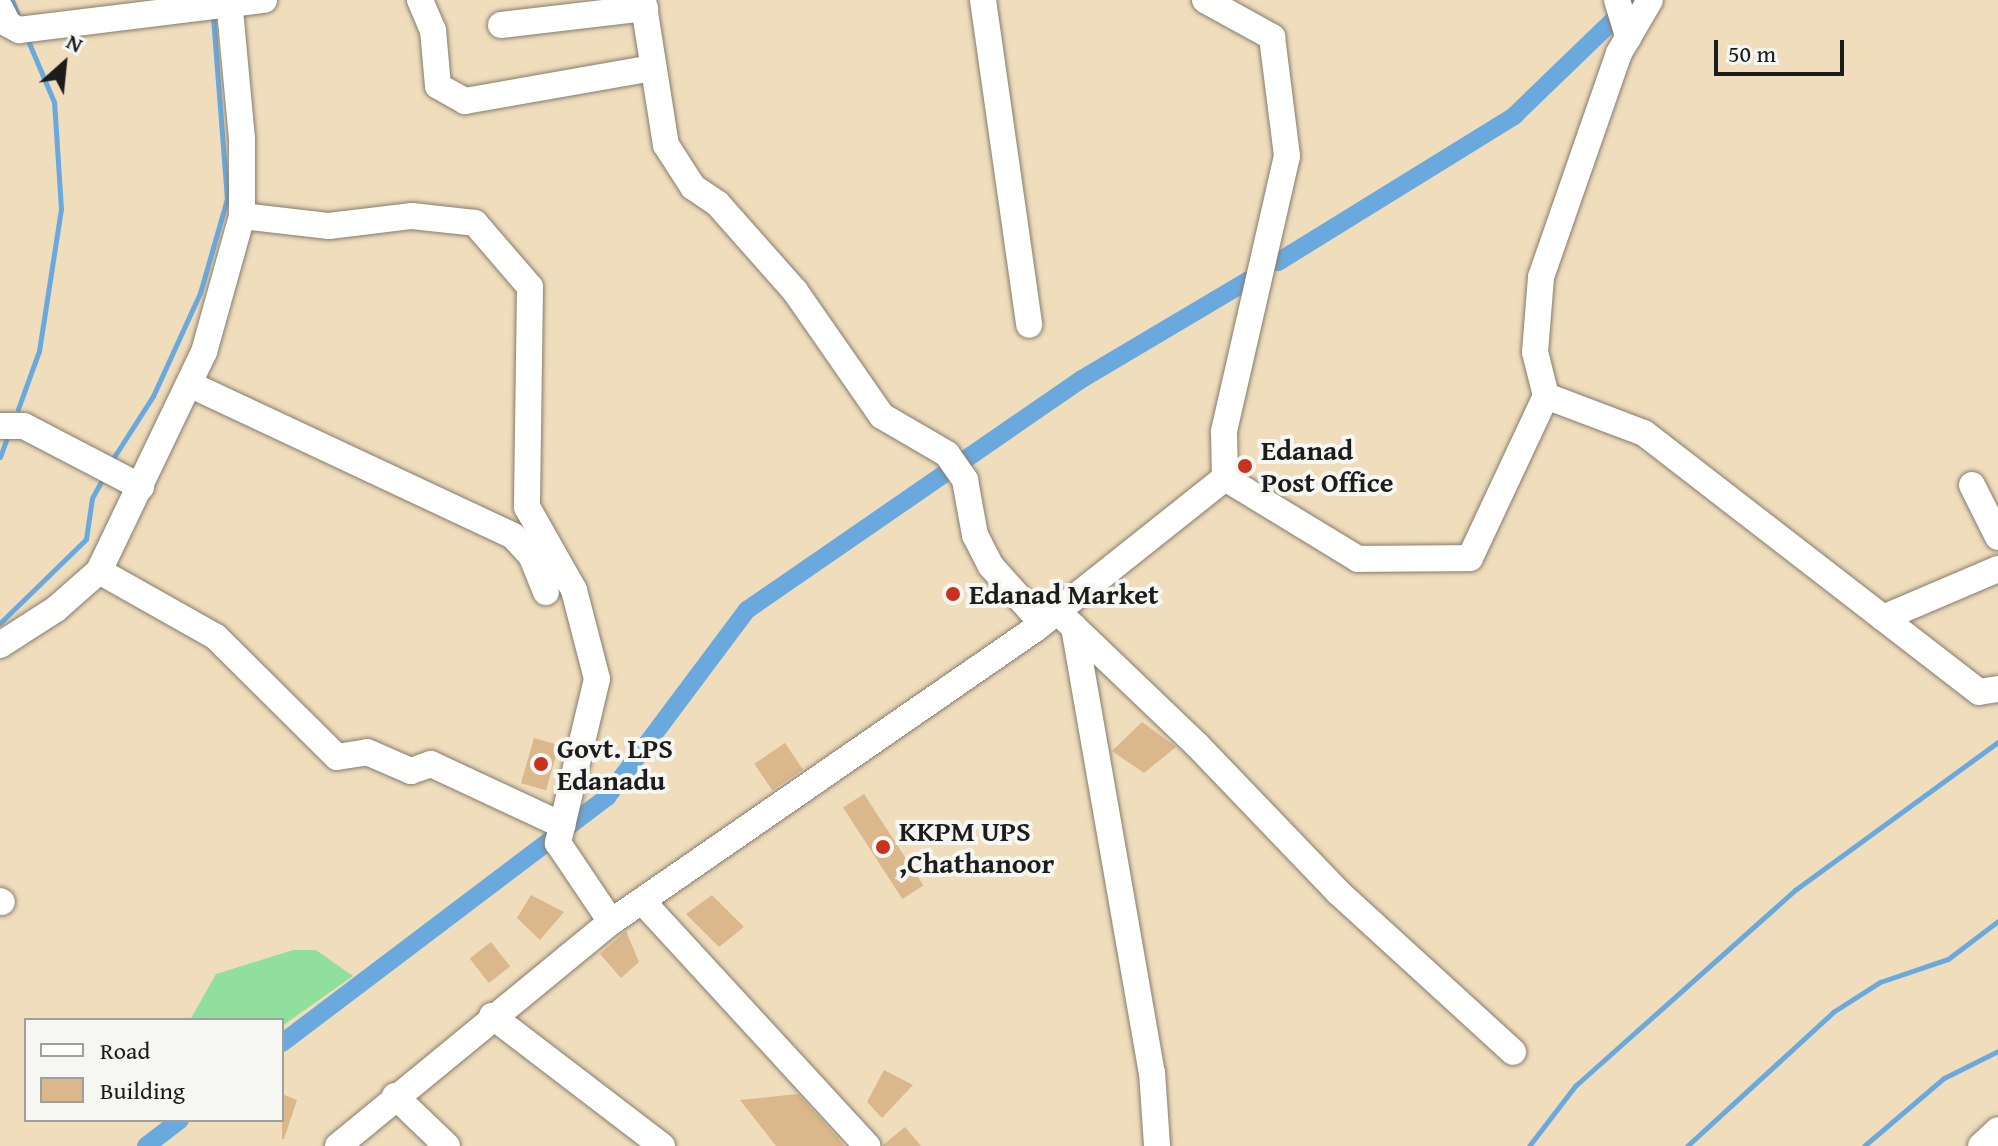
<!DOCTYPE html>
<html>
<head>
<meta charset="utf-8">
<style>
	body { margin:0 }
	#map { position:relative; width:1998px; height:1146px; overflow:hidden; background:#efddbc; font-family:"Gentium Book Plus",serif }
	div>[style] { position:absolute }
	.green>* { inset:0; background:#91df9d }
	.stream>* { height:5px; margin:-2.5px; padding:0 2.5px; transform-origin:2.5px; border-radius:2.5px; background:#6aa9dd }
	.canal>* { height:18px; margin:-9px; padding:0 9px; transform-origin:9px; border-radius:9px; background:#6aa9dd }
	.building>* { inset:0; background:#dbb78c; transform-origin:0 0 }
	.roads { filter:drop-shadow(0 0 2px #867c6c) drop-shadow(0 0 2px #867c6c) }
	.minor>* { height:26px; margin:-13px; padding:0 13px; transform-origin:13px; border-radius:13px; background:#fff }
	.dots>* { width:22px; height:22px; translate:-50% -50%; box-sizing:border-box; border:4px solid #f6f6f2; border-radius:50% }
	span { translate:-50% -50%; white-space:nowrap; text-align:center; line-height:1.15; -webkit-text-stroke:8px #f6f6f2; paint-order:stroke }
	.poi-label { font-size:28px; color:#1c1c1c; font-weight:700 }
	.left { translate:0 -50%; text-align:left }
	.legend { position:absolute; left:24px; top:1018px; width:260px; height:104px; box-sizing:border-box; background:#f6f6f2; border:2px solid #9f9f9c; margin:0; padding:10px 14px; list-style:none; font-size:24px; color:#1c1c1c }
	.legend li { display:flex; align-items:center; gap:16px; height:40px }
	.legend b { width:40px; border:2px solid #9f9f9c }
	.north { position:absolute; left:24px; top:24px; width:80px; height:80px; -webkit-text-stroke:6px #f6f6f2; paint-order:stroke; rotate:27deg; font-size:22px; font-weight:700; line-height:32px; text-align:center; color:#1c1c1c }
	.north::after { content:''; display:block; margin:auto; width:28px; height:36px; background:#1c1c1c; clip-path:polygon(50% 0,100% 100%,50% 72%,0 100%) }
	.scale { position:absolute; left:1714px; top:40px; width:130px; height:36px; box-sizing:border-box; border:4px solid #1c1c1c; border-top:0; padding-left:10px; font-size:24px; line-height:28px; white-space:nowrap; color:#1c1c1c; -webkit-text-stroke:6px #f6f6f2; paint-order:stroke }
</style>
</head>
<body>
<div id="map">
	<div class="green">
		<div style="clip-path:polygon(293px 950px,316px 950px,353px 976px,282px 1026px,282px 1020px,190px 1020px,216px 974px)"></div>
	</div>
	<div class="stream">
		<div style="left:12px;top:0;width:17px;rotate:69deg"></div>
		<div style="left:18px;top:409px;width:62px;rotate:-70.1deg"></div>
		<div style="left:39px;top:351px;width:144px;rotate:-81.2deg"></div>
		<div style="left:61px;top:209px;width:107px;rotate:-93.7deg"></div>
		<div style="left:54px;top:102px;width:64px;rotate:-113deg"></div>
		<div style="left:0;top:457px;width:20px;rotate:-70deg"></div>
		<div style="left:114px;top:457px;width:72px;rotate:-57.4deg"></div>
		<div style="left:153px;top:396px;width:113px;rotate:-65.5deg"></div>
		<div style="left:200px;top:293px;width:98px;rotate:-74deg"></div>
		<div style="left:227px;top:199px;width:181px;rotate:-94.4deg"></div>
		<div style="left:0;top:623px;width:120px;rotate:-44.3deg"></div>
		<div style="left:86px;top:539px;width:41px;rotate:-81.7deg"></div>
		<div style="left:92px;top:498px;width:18px;rotate:-61deg"></div>
		<div style="left:1529px;top:1146px;width:76px;rotate:-52.5deg"></div>
		<div style="left:1575px;top:1086px;width:295px;rotate:-41.7deg"></div>
		<div style="left:1795px;top:890px;width:251px;rotate:-36.1deg"></div>
		<div style="left:1687px;top:1146px;width:198px;rotate:-42.5deg"></div>
		<div style="left:1833px;top:1012px;width:56px;rotate:-32.6deg"></div>
		<div style="left:1880px;top:982px;width:72px;rotate:-18.7deg"></div>
		<div style="left:1948px;top:959px;width:63px;rotate:-37.2deg"></div>
		<div style="left:1864px;top:1146px;width:105px;rotate:-40.4deg"></div>
		<div style="left:1944px;top:1078px;width:60px;rotate:-26.6deg"></div>
	</div>
	<div class="canal">
		<div style="left:1278px;top:262px;width:278px;rotate:-31.7deg"></div>
		<div style="left:1514px;top:116px;width:167px;rotate:-44deg"></div>
		<div style="left:282px;top:1043px;width:408px;rotate:-37.1deg"></div>
		<div style="left:607px;top:797px;width:234px;rotate:-53.2deg"></div>
		<div style="left:747px;top:610px;width:407px;rotate:-34.6deg"></div>
		<div style="left:1082px;top:379px;width:194px;rotate:-30.7deg"></div>
		<div style="left:146px;top:1146px;width:43px;rotate:-37.4deg"></div>
	</div>
	<div class="building">
		<div style="clip-path:polygon(1142px 722px,1176px 747px,1144px 773px,1112px 751px)"></div>
		<div style="left:534px;top:738px;width:26px;height:47px;rotate:16deg"></div>
		<div style="left:785px;top:743px;width:32px;height:37px;rotate:56deg"></div>
		<div style="left:864px;top:794px;width:109px;height:25px;rotate:57deg"></div>
		<div style="clip-path:polygon(531px 895px,564px 912px,540px 940px,517px 918px)"></div>
		<div style="clip-path:polygon(712px 895px,744px 927px,719px 947px,686px 914px)"></div>
		<div style="clip-path:polygon(626px 931px,639px 962px,621px 978px,600px 954px)"></div>
		<div style="left:491px;top:942px;width:31px;height:27px;rotate:52deg"></div>
		<div style="clip-path:polygon(884px 1070px,913px 1085px,882px 1118px,867px 1102px)"></div>
		<div style="clip-path:polygon(282px 1094px,297px 1100px,284px 1139px,282px 1139px)"></div>
		<div style="clip-path:polygon(798px 1094px,838px 1138px,844px 1146px,776px 1146px,740px 1100px)"></div>
		<div style="clip-path:polygon(905px 1127px,921px 1146px,883px 1146px,883px 1145px)"></div>
	</div>
	<div class="roads">
		<div class="minor">
			<div style="left:420px;top:0;width:33px;rotate:67deg"></div>
			<div style="left:433px;top:30px;width:56px;rotate:84.9deg"></div>
			<div style="left:438px;top:86px;width:31px;rotate:29deg"></div>
			<div style="left:465px;top:101px;width:191px;rotate:-10deg"></div>
			<div style="left:643px;top:0;width:147px;rotate:81deg"></div>
			<div style="left:666px;top:145px;width:50px;rotate:57.3deg"></div>
			<div style="left:693px;top:187px;width:30px;rotate:34deg"></div>
			<div style="left:718px;top:204px;width:116px;rotate:48.5deg"></div>
			<div style="left:795px;top:291px;width:152px;rotate:55.2deg"></div>
			<div style="left:882px;top:416px;width:75px;rotate:30.3deg"></div>
			<div style="left:947px;top:454px;width:32px;rotate:55deg"></div>
			<div style="left:965px;top:480px;width:56px;rotate:79.7deg"></div>
			<div style="left:975px;top:535px;width:35px;rotate:63deg"></div>
			<div style="left:991px;top:566px;width:76px;rotate:48.2deg"></div>
			<div style="left:983px;top:0;width:328px;rotate:81.9deg"></div>
			<div style="left:1205px;top:0;width:77px;rotate:28.9deg"></div>
			<div style="left:1272px;top:37px;width:120px;rotate:82.8deg"></div>
			<div style="left:1287px;top:156px;width:283px;rotate:102.9deg"></div>
			<div style="left:1224px;top:432px;width:46px;rotate:88.8deg"></div>
			<div style="left:1617px;top:0;width:39px;rotate:73deg"></div>
			<div style="left:0;top:8px;width:18px;rotate:63deg"></div>
			<div style="left:8px;top:24px;width:13px;rotate:29deg"></div>
			<div style="left:19px;top:30px;width:247px;rotate:-7deg"></div>
			<div style="left:501px;top:25px;width:145px;rotate:-6.7deg"></div>
			<div style="left:242px;top:216px;width:88px;rotate:6.6deg"></div>
			<div style="left:329px;top:226px;width:84px;rotate:-6.9deg"></div>
			<div style="left:412px;top:216px;width:63px;rotate:6.3deg"></div>
			<div style="left:475px;top:223px;width:84px;rotate:49.3deg"></div>
			<div style="left:530px;top:287px;width:220px;rotate:90.8deg"></div>
			<div style="left:527px;top:507px;width:95px;rotate:60.5deg"></div>
			<div style="left:574px;top:590px;width:92px;rotate:75.5deg"></div>
			<div style="left:597px;top:679px;width:169px;rotate:103.4deg"></div>
			<div style="left:558px;top:843px;width:95px;rotate:56.1deg"></div>
			<div style="left:189px;top:384px;width:358px;rotate:25.1deg"></div>
			<div style="left:513px;top:536px;width:26px;rotate:47deg"></div>
			<div style="left:531px;top:555px;width:40px;rotate:68deg"></div>
			<div style="left:1546px;top:396px;width:45px;rotate:-104deg"></div>
			<div style="left:1535px;top:352px;width:75px;rotate:-85.4deg"></div>
			<div style="left:1541px;top:277px;width:237px;rotate:-70.8deg"></div>
			<div style="left:1619px;top:53px;width:61px;rotate:-59.7deg"></div>
			<div style="left:0;top:426px;width:24px"></div>
			<div style="left:24px;top:426px;width:132px;rotate:27.5deg"></div>
			<div style="left:1972px;top:485px;width:58px;rotate:63.4deg"></div>
			<div style="left:99px;top:571px;width:134px;rotate:29.4deg"></div>
			<div style="left:216px;top:637px;width:170px;rotate:44.8deg"></div>
			<div style="left:337px;top:757px;width:30px;rotate:-9deg"></div>
			<div style="left:367px;top:752px;width:48px;rotate:23.4deg"></div>
			<div style="left:411px;top:771px;width:21px;rotate:-19deg"></div>
			<div style="left:431px;top:764px;width:145px;rotate:25deg"></div>
			<div style="left:1057px;top:611px;width:194px;rotate:43.7deg"></div>
			<div style="left:1197px;top:745px;width:204px;rotate:46.2deg"></div>
			<div style="left:1338px;top:892px;width:237px;rotate:42.4deg"></div>
			<div style="left:1883px;top:618px;width:125px;rotate:-23.1deg"></div>
			<div style="left:1074px;top:627px;width:452px;rotate:80.1deg"></div>
			<div style="left:1152px;top:1072px;width:74px;rotate:86.1deg"></div>
			<div style="left:0;top:645px;width:67px;rotate:-32.7deg"></div>
			<div style="left:56px;top:609px;width:57px;rotate:-41.5deg"></div>
			<div style="left:99px;top:571px;width:243px;rotate:-64.4deg"></div>
			<div style="left:204px;top:352px;width:141px;rotate:-74.4deg"></div>
			<div style="left:242px;top:216px;width:77px;rotate:-90deg"></div>
			<div style="left:242px;top:139px;width:140px;rotate:-95.3deg"></div>
			<div style="left:0;top:901px;width:2px;rotate:27deg"></div>
			<div style="left:642px;top:901px;width:333px;rotate:47.4deg"></div>
			<div style="left:492px;top:1016px;width:214px;rotate:37.4deg"></div>
			<div style="left:395px;top:1096px;width:72px;rotate:43.9deg"></div>
			<div style="left:338px;top:1146px;width:353px;rotate:-39.4deg"></div>
			<div style="left:611px;top:922px;width:515px;rotate:-34.65deg"></div>
			<div style="left:1035px;top:629px;width:243px;rotate:-38.5deg"></div>
			<div style="left:1225px;top:478px;width:156px;rotate:31.3deg"></div>
			<div style="left:1358px;top:559px;width:112px;rotate:-0.5deg"></div>
			<div style="left:1470px;top:558px;width:179px;rotate:-64.9deg"></div>
			<div style="left:1546px;top:396px;width:105px;rotate:20.7deg"></div>
			<div style="left:1644px;top:433px;width:423px;rotate:37.7deg"></div>
			<div style="left:1979px;top:692px;width:19px;rotate:-9deg"></div>
			<div style="left:1981px;top:1146px;width:23px;rotate:-43deg"></div>
		</div>
	</div>
	<div class="dots">
		<div style="left:1245px;top:466px;background:#c8321e"></div>
		<div style="left:953px;top:594px;background:#c8321e"></div>
		<div style="left:541px;top:764px;background:#c8321e"></div>
		<div style="left:883px;top:847px;background:#c8321e"></div>
	</div>
	<div class="poi-label">
		<span class="left" style="left:1261px;top:466px">Edanad<br>Post Office</span>
		<span class="left" style="left:969px;top:594px">Edanad Market</span>
		<span class="left" style="left:557px;top:764px">Govt. LPS<br>Edanadu</span>
		<span class="left" style="left:899px;top:847px">KKPM UPS<br>,Chathanoor</span>
	</div>
	<ul class="legend">
	<li><b style="height:10px;background:#fff"></b>Road</li>
	<li><b style="height:22px;background:#dbb78c"></b>Building</li>
	</ul>
	<div class="north">N</div>
	<div class="scale">50 m</div>
</div>
</body>
</html>
